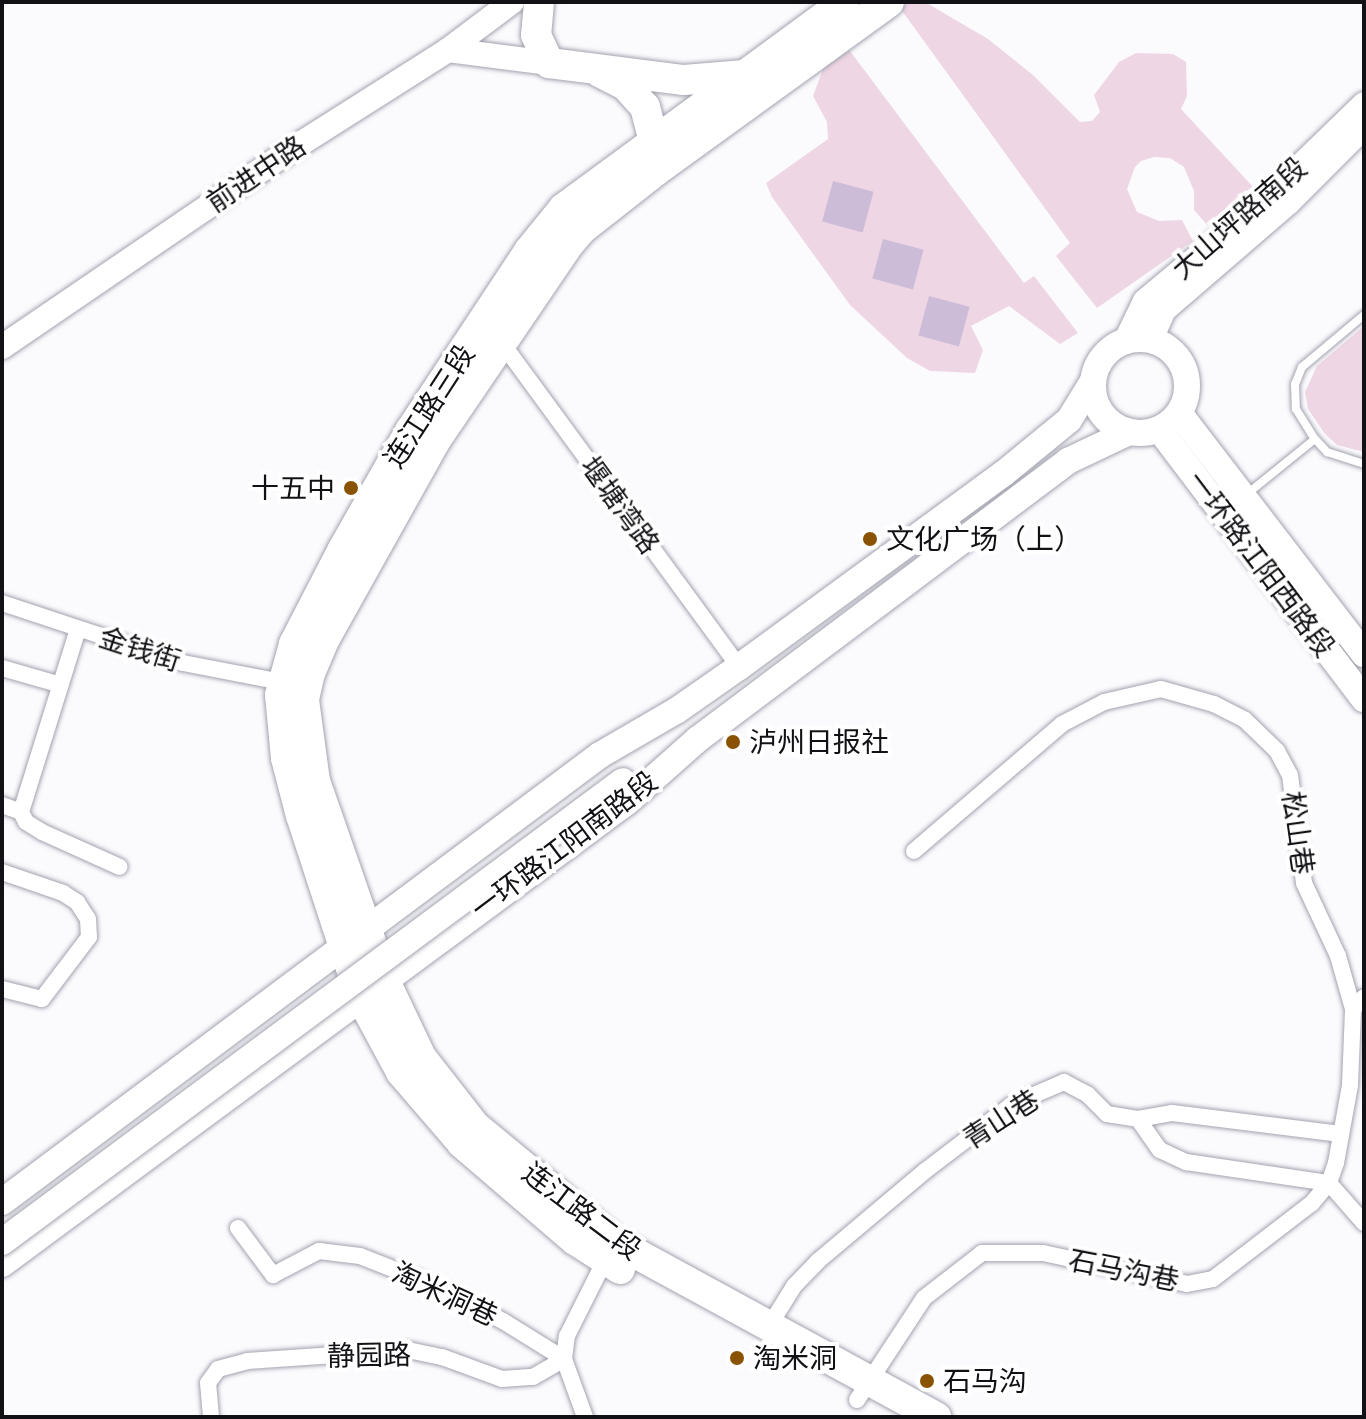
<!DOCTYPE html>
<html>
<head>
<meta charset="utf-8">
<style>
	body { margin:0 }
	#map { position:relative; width:1366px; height:1419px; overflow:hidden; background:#fbfbfe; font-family:"Titillium Web","Noto Sans SC",sans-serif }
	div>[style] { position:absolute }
	.green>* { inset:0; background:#efd6e5 }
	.building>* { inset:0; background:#cdbcd8; transform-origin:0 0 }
	.roads { filter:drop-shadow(0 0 2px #a2a3af) drop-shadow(0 0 2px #a2a3af) }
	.lane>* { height:8px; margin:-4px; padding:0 4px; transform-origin:4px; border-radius:4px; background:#fff }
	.street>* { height:16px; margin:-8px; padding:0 8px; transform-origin:8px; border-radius:8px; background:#fff }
	.secondary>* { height:24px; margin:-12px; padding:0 12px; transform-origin:12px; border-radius:12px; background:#fff }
	.primary>* { height:26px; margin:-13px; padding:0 13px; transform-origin:13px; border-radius:13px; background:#fff }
	.primary>.ring { margin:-13px; padding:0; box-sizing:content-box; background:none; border:26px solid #fff; border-radius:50% }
	.highway>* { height:30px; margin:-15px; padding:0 15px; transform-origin:15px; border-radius:15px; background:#fff }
	.bridges { filter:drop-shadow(0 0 2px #a2a3af) drop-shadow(0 0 2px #a2a3af) }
	.primary-bridge>* { height:26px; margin:-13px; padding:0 13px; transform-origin:13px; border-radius:13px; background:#fff }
	.dots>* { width:22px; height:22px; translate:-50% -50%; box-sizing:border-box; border:4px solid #fff; border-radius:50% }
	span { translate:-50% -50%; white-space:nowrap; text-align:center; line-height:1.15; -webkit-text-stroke:8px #fff; paint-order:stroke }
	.street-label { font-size:28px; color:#121216 }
	.poi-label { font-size:28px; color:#121216 }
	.right { translate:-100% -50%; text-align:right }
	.left { translate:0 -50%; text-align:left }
	.frame { position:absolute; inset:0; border:4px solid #121216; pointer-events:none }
</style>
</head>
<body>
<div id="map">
	<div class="green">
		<div style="clip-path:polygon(911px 2px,925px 2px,988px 39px,1033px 75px,1080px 122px,1092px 121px,1100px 112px,1094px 95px,1119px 62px,1136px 53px,1173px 54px,1186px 62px,1187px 96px,1181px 109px,1255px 189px,1208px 226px,1194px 210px,1194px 191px,1184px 167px,1170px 158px,1154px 157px,1141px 161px,1135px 167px,1127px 189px,1137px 212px,1159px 221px,1182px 220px,1193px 241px,1097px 308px,1056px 256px,1070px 243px,900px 8px)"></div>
		<div style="clip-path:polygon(847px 47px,1024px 283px,1034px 276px,1078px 333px,1060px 344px,1009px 306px,971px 326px,983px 350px,975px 373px,930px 371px,907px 358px,850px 305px,772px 197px,766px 183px,828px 139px,827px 122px,813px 96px,823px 69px)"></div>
		<div style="clip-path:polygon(1364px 326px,1364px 452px,1337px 445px,1325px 434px,1308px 409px,1305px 392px,1317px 366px)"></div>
	</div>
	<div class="building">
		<div style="left:833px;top:181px;width:42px;height:42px;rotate:15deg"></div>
		<div style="left:883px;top:239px;width:42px;height:41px;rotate:15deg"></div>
		<div style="left:929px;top:296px;width:42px;height:41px;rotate:15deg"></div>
	</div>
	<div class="roads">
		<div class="lane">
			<div style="left:1364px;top:315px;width:81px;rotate:140deg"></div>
			<div style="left:1302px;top:367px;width:18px;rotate:112deg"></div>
			<div style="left:1295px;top:384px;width:25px;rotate:88deg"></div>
			<div style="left:1296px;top:409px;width:36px;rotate:58deg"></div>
			<div style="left:1315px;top:439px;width:18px;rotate:47deg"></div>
			<div style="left:1327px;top:452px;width:39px;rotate:18deg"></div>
			<div style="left:1247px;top:494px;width:87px;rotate:-39deg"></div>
		</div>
		<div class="street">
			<div style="left:502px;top:343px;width:401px;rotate:53.8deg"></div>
			<div style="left:2px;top:603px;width:191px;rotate:18.3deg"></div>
			<div style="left:183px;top:663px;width:101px;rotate:10.9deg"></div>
			<div style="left:78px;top:629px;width:192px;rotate:107.3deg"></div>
			<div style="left:21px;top:812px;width:11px;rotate:63deg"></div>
			<div style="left:26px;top:822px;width:19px;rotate:32deg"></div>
			<div style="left:42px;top:832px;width:85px;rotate:24.2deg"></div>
			<div style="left:2px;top:668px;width:61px;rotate:16.1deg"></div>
			<div style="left:2px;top:805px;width:20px;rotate:20deg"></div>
			<div style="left:914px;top:851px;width:195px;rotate:-40.6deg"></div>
			<div style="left:1062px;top:724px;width:47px;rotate:-27.6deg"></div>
			<div style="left:1104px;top:702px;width:58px;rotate:-12.8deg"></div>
			<div style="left:1161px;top:689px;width:55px;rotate:15.8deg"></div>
			<div style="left:1214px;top:704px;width:35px;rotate:27deg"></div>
			<div style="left:1245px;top:720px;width:45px;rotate:44.1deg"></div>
			<div style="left:1277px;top:751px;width:27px;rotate:62deg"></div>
			<div style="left:1290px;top:775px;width:109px;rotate:82.6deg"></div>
			<div style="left:1304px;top:883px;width:81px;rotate:65deg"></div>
			<div style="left:1338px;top:956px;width:55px;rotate:74.2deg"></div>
			<div style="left:2px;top:872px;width:65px;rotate:19deg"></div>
			<div style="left:63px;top:893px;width:17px;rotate:33deg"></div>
			<div style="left:77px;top:902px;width:20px;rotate:57deg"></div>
			<div style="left:88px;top:919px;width:18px;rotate:87deg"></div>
			<div style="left:89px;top:937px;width:78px;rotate:127.2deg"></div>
			<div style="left:42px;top:999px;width:41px;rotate:-166deg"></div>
			<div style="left:1138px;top:1119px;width:38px;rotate:55deg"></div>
			<div style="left:1160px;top:1150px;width:29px;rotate:25deg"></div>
			<div style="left:1186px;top:1162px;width:145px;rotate:8.4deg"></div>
			<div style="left:1329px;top:1183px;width:53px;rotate:48.8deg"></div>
			<div style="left:238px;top:1228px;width:59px;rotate:53.3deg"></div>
			<div style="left:273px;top:1275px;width:52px;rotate:-27.6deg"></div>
			<div style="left:319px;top:1251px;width:41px;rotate:7deg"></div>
			<div style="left:360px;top:1256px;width:71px;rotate:21.5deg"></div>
			<div style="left:426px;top:1282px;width:86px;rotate:26.9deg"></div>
			<div style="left:503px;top:1321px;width:72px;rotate:31.9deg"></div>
			<div style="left:564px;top:1359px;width:23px;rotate:-83deg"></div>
			<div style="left:567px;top:1336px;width:85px;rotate:-63.4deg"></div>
			<div style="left:768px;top:1328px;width:49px;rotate:-58.2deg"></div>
			<div style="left:794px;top:1286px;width:35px;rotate:-46deg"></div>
			<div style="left:818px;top:1261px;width:140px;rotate:-40.1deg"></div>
			<div style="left:925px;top:1171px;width:111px;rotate:-37.3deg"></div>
			<div style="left:1013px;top:1104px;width:56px;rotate:-23.3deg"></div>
			<div style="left:1064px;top:1082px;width:27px;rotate:28deg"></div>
			<div style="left:1088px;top:1095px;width:27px;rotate:45deg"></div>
			<div style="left:1107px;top:1114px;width:31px;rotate:9deg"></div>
			<div style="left:1138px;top:1119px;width:35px;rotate:-10deg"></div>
			<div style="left:1172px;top:1113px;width:170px;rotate:7.1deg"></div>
			<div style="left:857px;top:1400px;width:122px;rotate:-56.7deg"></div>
			<div style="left:924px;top:1298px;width:73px;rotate:-37.8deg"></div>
			<div style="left:982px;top:1253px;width:61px"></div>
			<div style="left:1043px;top:1253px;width:147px;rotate:12.1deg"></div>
			<div style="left:1187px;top:1284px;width:26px;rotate:-11deg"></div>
			<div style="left:1213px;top:1279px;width:125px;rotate:-37.5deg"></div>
			<div style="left:1312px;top:1203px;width:26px;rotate:-50deg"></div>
			<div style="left:1329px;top:1183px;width:21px;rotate:-71deg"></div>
			<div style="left:1336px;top:1163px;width:79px;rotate:-79.8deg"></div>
			<div style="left:1350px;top:1085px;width:76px;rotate:-87.7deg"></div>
			<div style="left:1353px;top:1009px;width:16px;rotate:-47deg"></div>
			<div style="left:211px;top:1417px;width:34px;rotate:-95deg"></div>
			<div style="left:208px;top:1383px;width:17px;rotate:-54deg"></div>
			<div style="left:218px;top:1369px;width:30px;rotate:-15deg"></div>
			<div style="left:247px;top:1361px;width:161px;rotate:-3.9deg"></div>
			<div style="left:408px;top:1350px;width:35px;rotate:12deg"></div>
			<div style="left:442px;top:1357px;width:64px;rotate:20.1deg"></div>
			<div style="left:502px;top:1379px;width:31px;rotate:-4deg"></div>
			<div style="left:533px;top:1377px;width:36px;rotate:-30deg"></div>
			<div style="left:564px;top:1359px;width:62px;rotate:70.1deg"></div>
		</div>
		<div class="secondary">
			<div style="left:448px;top:50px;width:102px;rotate:7.3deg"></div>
			<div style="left:1151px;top:339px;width:32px;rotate:-66deg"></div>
			<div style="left:1164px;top:310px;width:165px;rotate:-40.8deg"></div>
			<div style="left:1289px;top:202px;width:106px;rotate:-45deg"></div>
			<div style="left:1126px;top:340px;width:43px;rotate:-64deg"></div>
			<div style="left:1145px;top:301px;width:153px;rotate:-39.9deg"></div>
			<div style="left:1262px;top:203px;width:142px;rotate:-44.1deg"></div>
			<div style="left:2px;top:347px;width:344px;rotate:-34.3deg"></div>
			<div style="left:286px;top:153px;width:192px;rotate:-32.4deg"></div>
			<div style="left:448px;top:50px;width:80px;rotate:-36.9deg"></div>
		</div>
		<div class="primary">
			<div class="ring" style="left:1093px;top:339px;width:68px;height:68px"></div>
			<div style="left:1179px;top:413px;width:304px;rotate:52.5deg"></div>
			<div style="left:1159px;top:429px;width:339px;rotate:52.8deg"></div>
			<div style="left:2px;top:1202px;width:747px;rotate:-36.78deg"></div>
			<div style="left:600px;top:755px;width:88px;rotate:-30.1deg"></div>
			<div style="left:676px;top:711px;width:77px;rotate:-34.9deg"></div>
			<div style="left:739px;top:667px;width:327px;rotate:-36.2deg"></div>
			<div style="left:1003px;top:474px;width:85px;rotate:-39.3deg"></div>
			<div style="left:1069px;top:420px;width:46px;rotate:-58.4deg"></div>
			<div style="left:2px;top:1264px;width:777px;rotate:-36.47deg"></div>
			<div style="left:627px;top:802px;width:95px;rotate:-41.6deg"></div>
			<div style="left:698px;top:739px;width:463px;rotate:-36.9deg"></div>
			<div style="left:1068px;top:461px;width:68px;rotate:-25.4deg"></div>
		</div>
		<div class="highway">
			<div style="left:539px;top:2px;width:33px;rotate:95deg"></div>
			<div style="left:536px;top:35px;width:31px;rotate:65deg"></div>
			<div style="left:549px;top:63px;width:136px;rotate:7.2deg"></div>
			<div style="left:684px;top:80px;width:61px;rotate:-4.7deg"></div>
			<div style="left:889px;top:2px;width:281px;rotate:144.1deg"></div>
			<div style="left:661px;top:167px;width:100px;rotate:141.9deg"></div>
			<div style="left:582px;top:229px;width:20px;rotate:131deg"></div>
			<div style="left:569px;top:244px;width:235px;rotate:124.2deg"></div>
			<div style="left:437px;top:438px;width:229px;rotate:119.2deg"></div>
			<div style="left:325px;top:638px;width:38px;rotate:113deg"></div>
			<div style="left:310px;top:673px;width:28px;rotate:103deg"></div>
			<div style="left:304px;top:700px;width:82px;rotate:82.3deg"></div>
			<div style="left:315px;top:781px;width:210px;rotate:70.8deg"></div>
			<div style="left:384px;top:979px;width:86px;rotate:64.6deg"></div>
			<div style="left:421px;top:1057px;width:88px;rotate:52deg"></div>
			<div style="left:475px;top:1126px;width:182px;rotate:39.6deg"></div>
			<div style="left:615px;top:1242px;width:366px;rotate:28.6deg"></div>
			<div style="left:601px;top:73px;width:28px;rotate:27deg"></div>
			<div style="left:626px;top:86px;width:28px;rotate:48deg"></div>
			<div style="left:645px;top:107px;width:52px;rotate:75.4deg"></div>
			<div style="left:620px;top:1269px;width:54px;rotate:-147.2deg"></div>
			<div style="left:575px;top:1240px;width:149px;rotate:-139.4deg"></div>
			<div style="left:462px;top:1143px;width:94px;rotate:-130.7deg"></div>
			<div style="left:401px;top:1072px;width:86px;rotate:-118.3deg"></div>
			<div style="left:360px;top:996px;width:189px;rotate:-108.1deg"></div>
			<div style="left:301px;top:816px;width:60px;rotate:-104.5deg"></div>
			<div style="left:286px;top:758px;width:63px;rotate:-95.4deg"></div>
			<div style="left:280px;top:695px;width:53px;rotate:-74.6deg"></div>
			<div style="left:294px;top:644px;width:107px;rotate:-62.7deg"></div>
			<div style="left:343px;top:549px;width:136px;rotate:-60.4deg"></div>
			<div style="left:410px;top:431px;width:216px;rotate:-56.5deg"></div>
			<div style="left:529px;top:251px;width:55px;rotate:-50.9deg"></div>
			<div style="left:564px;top:208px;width:348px;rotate:-36.3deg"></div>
		</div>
	</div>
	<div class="bridges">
		<div class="primary-bridge">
			<div style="left:2px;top:1242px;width:773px;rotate:-36.59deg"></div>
		</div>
	</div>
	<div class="dots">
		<div style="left:351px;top:488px;background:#895303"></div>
		<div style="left:870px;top:539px;background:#895303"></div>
		<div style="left:733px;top:742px;background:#895303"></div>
		<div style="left:737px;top:1358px;background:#895303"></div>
		<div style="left:927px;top:1381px;background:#895303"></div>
	</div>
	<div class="street-label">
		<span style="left:256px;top:174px;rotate:-34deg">前进中路</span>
		<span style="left:1239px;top:218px;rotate:-41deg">大山坪路南段</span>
		<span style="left:429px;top:406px;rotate:-57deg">连江路三段</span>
		<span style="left:620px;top:505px;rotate:54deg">堰塘湾路</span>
		<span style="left:1261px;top:564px;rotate:53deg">一环路江阳西路段</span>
		<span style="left:140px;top:649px;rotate:18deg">金钱街</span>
		<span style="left:1298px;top:833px;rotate:82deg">松山巷</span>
		<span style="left:564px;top:845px;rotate:-37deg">一环路江阳南路段</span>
		<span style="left:1001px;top:1119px;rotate:-33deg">青山巷</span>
		<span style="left:582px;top:1211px;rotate:37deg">连江路二段</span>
		<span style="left:1124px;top:1270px;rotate:11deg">石马沟巷</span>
		<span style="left:445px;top:1294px;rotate:25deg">淘米洞巷</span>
		<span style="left:369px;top:1355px;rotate:-1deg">静园路</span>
	</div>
	<div class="poi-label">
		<span class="right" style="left:335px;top:488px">十五中</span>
		<span class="left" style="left:886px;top:539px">文化广场（上）</span>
		<span class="left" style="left:749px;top:742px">泸州日报社</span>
		<span class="left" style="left:753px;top:1358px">淘米洞</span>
		<span class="left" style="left:943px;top:1381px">石马沟</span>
	</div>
	<div class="frame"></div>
</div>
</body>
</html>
